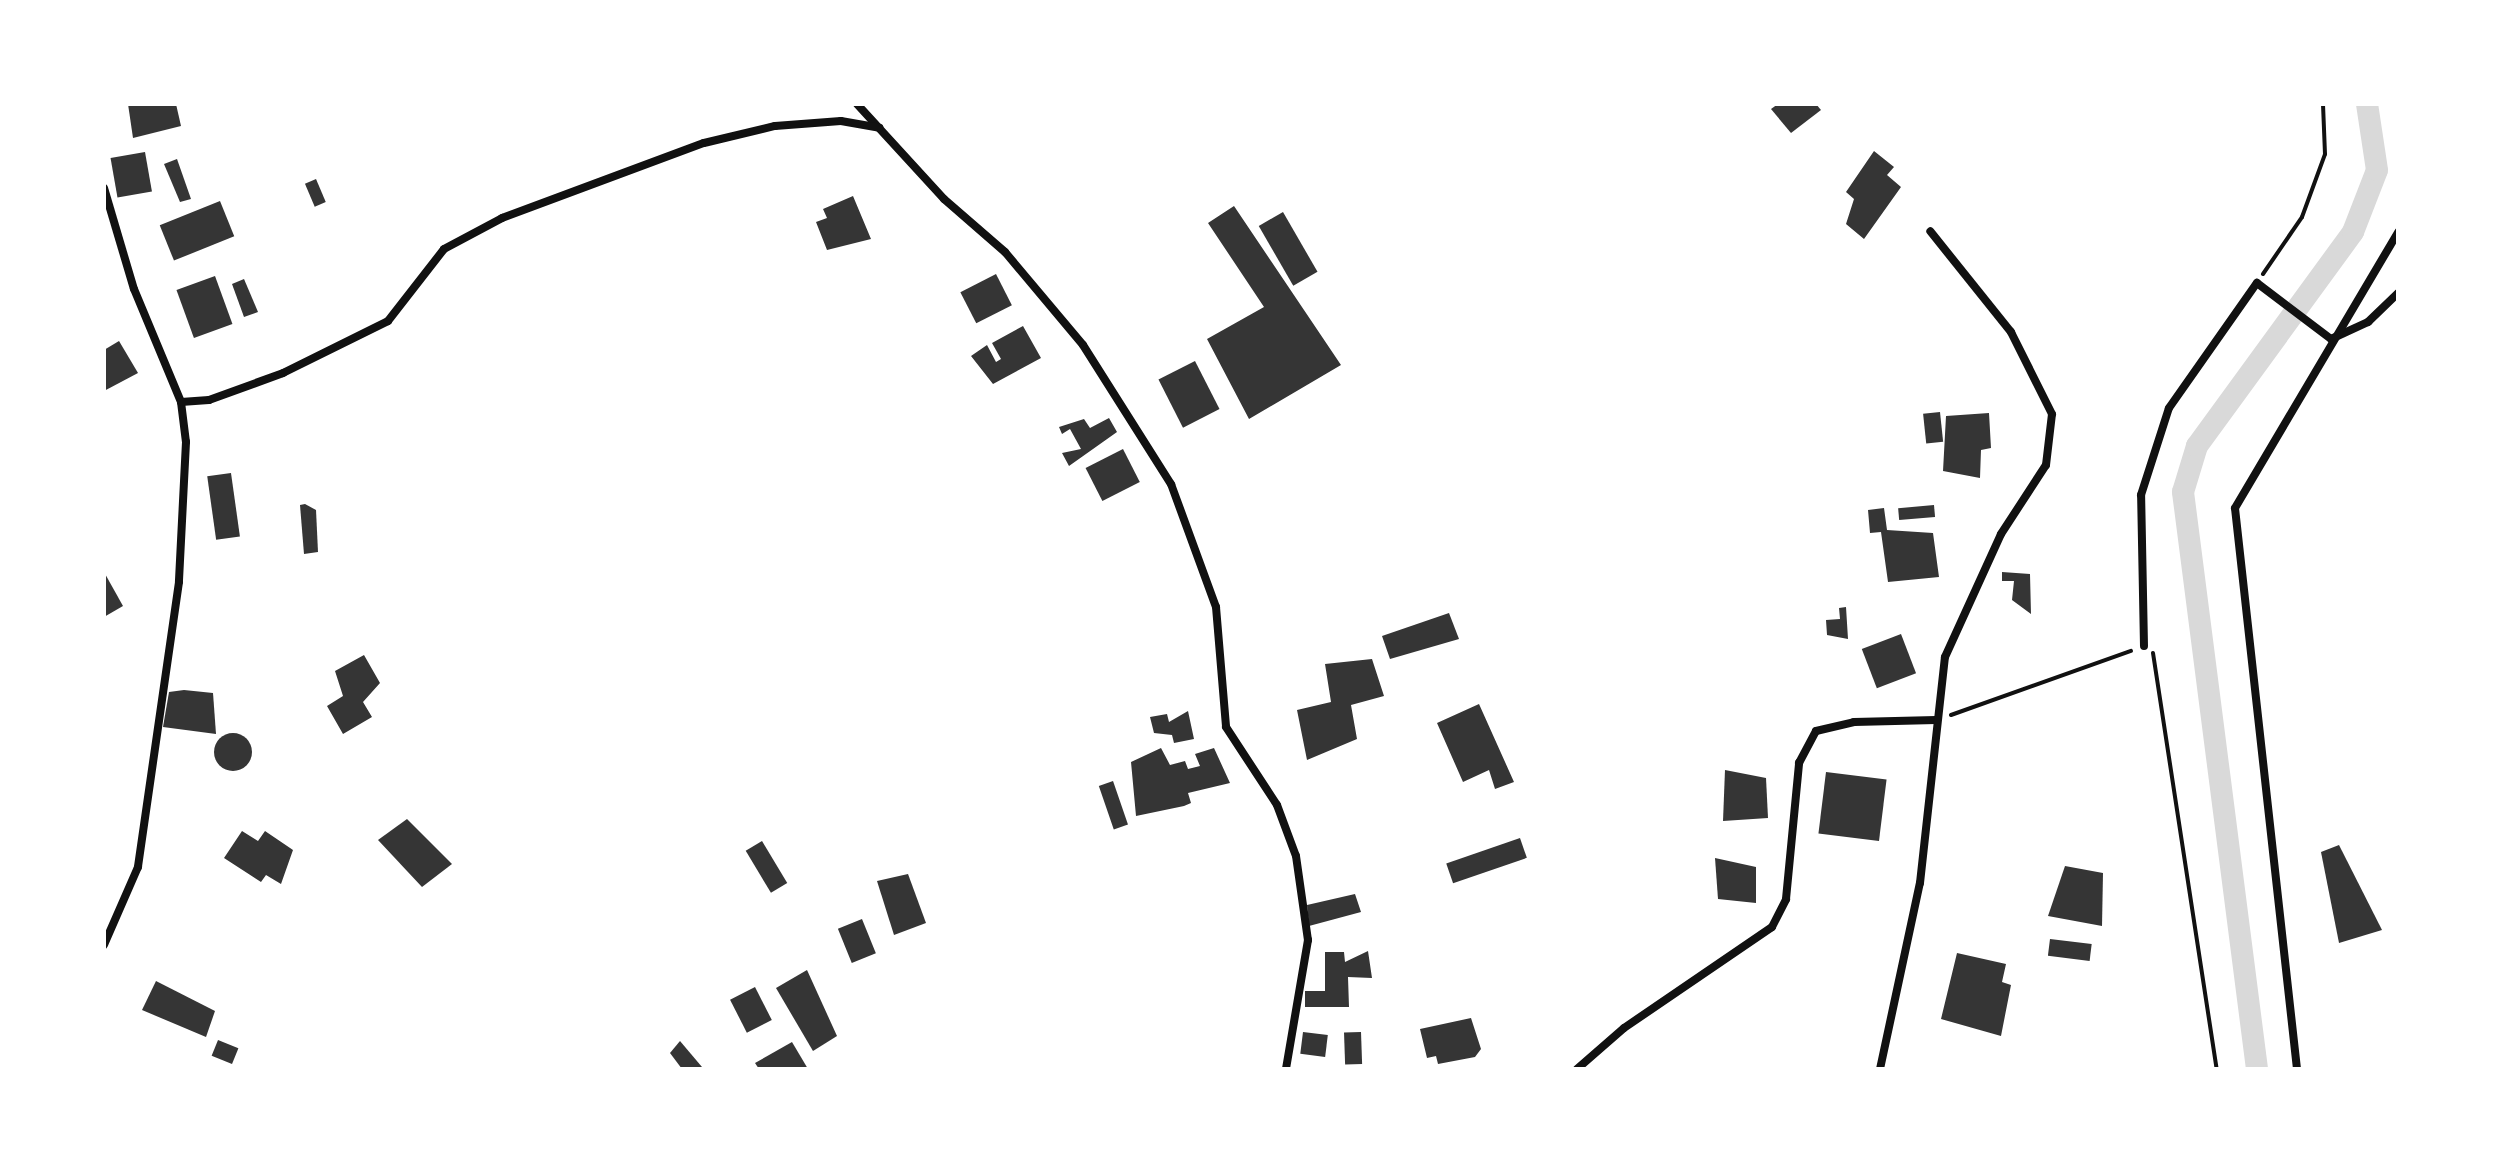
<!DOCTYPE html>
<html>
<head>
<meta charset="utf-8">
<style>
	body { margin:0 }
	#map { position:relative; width:2502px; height:1173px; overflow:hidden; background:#fff; font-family:Rubik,sans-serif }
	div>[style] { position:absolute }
	.canal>* { height:22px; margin:-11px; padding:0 11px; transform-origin:11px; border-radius:11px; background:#d9d9d9 }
	.building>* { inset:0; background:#353535; transform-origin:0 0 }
	.round { border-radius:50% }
	.path>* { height:4px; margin:-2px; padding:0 2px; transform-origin:2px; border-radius:2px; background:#111 }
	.minor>* { height:8px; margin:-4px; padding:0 4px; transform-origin:4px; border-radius:4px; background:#111 }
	span { translate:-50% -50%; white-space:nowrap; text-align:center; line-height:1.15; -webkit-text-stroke:6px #fff; paint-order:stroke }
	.frame { position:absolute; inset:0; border:106px solid #fff; pointer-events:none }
</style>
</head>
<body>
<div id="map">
	<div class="canal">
		<div style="left:2257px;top:1069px;width:582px;rotate:-97.31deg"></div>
		<div style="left:2183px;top:492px;width:48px;rotate:-73.1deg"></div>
		<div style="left:2197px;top:446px;width:265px;rotate:-53.9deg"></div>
		<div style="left:2353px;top:232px;width:66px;rotate:-68.8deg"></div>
		<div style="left:2377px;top:170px;width:67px;rotate:-98.6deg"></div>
	</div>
	<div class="building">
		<div style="clip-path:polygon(128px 104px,176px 104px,181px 126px,133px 138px)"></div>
		<div style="clip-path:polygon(1778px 104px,1816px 104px,1821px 110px,1791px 133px,1771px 109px)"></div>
		<div style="clip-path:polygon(1874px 151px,1894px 167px,1887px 175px,1901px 187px,1864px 239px,1846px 224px,1854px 199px,1846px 192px)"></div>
		<div style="left:145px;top:152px;width:40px;height:35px;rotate:80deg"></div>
		<div style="clip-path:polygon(177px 159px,191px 199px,180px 202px,164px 164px)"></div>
		<div style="left:316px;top:179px;width:25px;height:12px;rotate:67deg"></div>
		<div style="clip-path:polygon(853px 196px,871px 239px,827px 250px,816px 222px,827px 218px,823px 209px)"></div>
		<div style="left:220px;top:201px;width:38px;height:65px;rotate:68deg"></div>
		<div style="clip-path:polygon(1234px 206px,1341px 365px,1249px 419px,1207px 339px,1264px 307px,1208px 223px)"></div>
		<div style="left:1283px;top:212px;width:69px;height:28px;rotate:60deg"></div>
		<div style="left:996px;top:274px;width:35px;height:40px;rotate:63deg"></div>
		<div style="left:215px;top:276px;width:51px;height:41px;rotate:70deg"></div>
		<div style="clip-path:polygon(244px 279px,258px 312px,244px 317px,232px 284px)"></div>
		<div style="clip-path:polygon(1023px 326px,1041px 358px,993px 384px,971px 356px,987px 345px,996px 362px,1001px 359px,992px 343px)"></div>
		<div style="clip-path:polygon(119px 341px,138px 373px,104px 391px,104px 350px)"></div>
		<div style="left:1195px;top:361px;width:54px;height:41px;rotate:63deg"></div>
		<div style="left:1940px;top:412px;width:30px;height:17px;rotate:84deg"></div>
		<div style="clip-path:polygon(1989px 413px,1991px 448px,1981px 450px,1980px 478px,1943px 471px,1946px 416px)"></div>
		<div style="clip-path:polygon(1109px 418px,1117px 432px,1069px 466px,1062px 453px,1081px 449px,1070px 429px,1062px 434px,1059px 427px,1084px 419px,1090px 428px)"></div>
		<div style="left:1123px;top:449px;width:37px;height:42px;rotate:63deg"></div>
		<div style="left:231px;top:473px;width:64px;height:24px;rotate:82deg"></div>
		<div style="clip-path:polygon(305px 504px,316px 510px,318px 552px,304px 554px,300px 505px)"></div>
		<div style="left:1934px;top:505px;width:12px;height:36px;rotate:85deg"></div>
		<div style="clip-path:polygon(1884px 508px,1887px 530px,1933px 533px,1939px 577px,1888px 582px,1881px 532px,1870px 533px,1868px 510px)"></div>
		<div style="clip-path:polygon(104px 572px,123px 606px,104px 617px)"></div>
		<div style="clip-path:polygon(2002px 572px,2030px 574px,2031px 614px,2012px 600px,2014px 581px,2002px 581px)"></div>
		<div style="clip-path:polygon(1846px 607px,1848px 639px,1827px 635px,1826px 620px,1840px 619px,1839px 608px)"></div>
		<div style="clip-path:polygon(1449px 613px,1459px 639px,1390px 659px,1382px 636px)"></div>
		<div style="left:1901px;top:634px;width:42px;height:42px;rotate:69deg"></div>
		<div style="clip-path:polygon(364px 655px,380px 683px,363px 702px,372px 717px,343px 734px,327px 706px,343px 696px,335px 671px)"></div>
		<div style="clip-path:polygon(1372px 659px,1384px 696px,1351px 705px,1357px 739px,1307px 760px,1297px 710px,1331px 702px,1325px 664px)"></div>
		<div style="clip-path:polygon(184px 690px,213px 693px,216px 734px,163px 727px,169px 692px)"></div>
		<div style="clip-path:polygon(1479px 704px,1514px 782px,1495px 789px,1489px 770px,1463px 782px,1437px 723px)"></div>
		<div style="clip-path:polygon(1188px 711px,1194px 739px,1174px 743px,1172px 735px,1154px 733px,1150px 717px,1167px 714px,1169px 722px)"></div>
		<div class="round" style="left:214px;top:733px;width:38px;height:38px"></div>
		<div style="clip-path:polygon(1161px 748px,1170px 765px,1185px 761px,1188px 769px,1200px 766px,1195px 754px,1214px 748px,1230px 783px,1188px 793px,1191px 803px,1184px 806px,1136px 816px,1131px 762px)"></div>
		<div style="clip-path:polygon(1725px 770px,1766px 778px,1768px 818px,1723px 821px)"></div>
		<div style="left:1826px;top:772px;width:61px;height:62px;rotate:7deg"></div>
		<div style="left:1113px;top:781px;width:46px;height:15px;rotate:71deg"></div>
		<div style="clip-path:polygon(407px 819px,452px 864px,422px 887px,378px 840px)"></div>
		<div style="clip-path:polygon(242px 831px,258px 841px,265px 831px,293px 850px,281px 884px,266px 875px,261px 882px,224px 858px)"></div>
		<div style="left:1520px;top:838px;width:21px;height:78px;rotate:71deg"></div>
		<div style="left:762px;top:841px;width:49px;height:19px;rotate:59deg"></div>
		<div style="clip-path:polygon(2339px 845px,2382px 930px,2339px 943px,2321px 852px)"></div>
		<div style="clip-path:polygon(1715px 858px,1756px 867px,1756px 903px,1718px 899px)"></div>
		<div style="clip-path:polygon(2065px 866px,2103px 873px,2102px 926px,2048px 916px)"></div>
		<div style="clip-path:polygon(908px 874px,926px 923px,894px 935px,877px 881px)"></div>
		<div style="clip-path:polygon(1355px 894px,1361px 912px,1309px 926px,1307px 905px)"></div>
		<div style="left:862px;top:919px;width:37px;height:26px;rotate:68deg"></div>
		<div style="left:2050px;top:939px;width:42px;height:17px;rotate:7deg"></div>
		<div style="clip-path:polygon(1368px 951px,1372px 978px,1348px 977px,1349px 1007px,1305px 1007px,1305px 991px,1325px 991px,1325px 952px,1344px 952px,1345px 962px)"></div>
		<div style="clip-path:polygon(1957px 953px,2006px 964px,2002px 982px,2011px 985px,2001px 1036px,1941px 1019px)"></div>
		<div style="clip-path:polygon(807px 970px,837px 1036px,813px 1051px,776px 988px)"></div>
		<div style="clip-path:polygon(156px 981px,215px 1011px,206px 1037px,142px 1010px)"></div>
		<div style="left:755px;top:987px;width:37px;height:28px;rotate:63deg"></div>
		<div style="clip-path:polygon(1471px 1018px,1481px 1049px,1475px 1057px,1438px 1064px,1436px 1056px,1427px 1058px,1420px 1029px)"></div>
		<div style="left:1303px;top:1032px;width:25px;height:22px;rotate:7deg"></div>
		<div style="left:1361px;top:1032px;width:32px;height:17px;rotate:88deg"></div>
		<div style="left:218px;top:1040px;width:22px;height:17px;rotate:22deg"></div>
		<div style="clip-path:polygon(680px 1041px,702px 1067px,682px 1069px,670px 1053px)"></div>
		<div style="clip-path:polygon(792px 1042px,808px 1069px,759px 1069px,755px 1063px)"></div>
	</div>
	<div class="path">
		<div style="left:2263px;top:274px;width:69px;rotate:-55.6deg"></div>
		<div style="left:2302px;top:217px;width:67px;rotate:-69.9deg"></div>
		<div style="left:2325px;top:154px;width:50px;rotate:-92.3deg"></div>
		<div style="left:2153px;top:653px;width:421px;rotate:81.3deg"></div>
		<div style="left:1951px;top:715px;width:191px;rotate:-19.6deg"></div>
	</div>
	<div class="minor">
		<div style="left:857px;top:104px;width:129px;rotate:47.5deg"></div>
		<div style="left:944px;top:199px;width:81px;rotate:41deg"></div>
		<div style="left:1005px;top:252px;width:121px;rotate:50deg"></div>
		<div style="left:1083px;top:345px;width:165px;rotate:57.7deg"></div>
		<div style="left:1171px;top:484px;width:131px;rotate:69.9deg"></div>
		<div style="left:1216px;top:607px;width:120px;rotate:85.2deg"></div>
		<div style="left:1226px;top:727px;width:93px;rotate:56.8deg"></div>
		<div style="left:1277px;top:805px;width:54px;rotate:69.6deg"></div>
		<div style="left:1296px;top:856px;width:85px;rotate:81.9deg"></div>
		<div style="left:1308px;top:940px;width:131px;rotate:99.7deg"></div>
		<div style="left:104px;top:188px;width:105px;rotate:73.5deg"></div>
		<div style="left:134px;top:289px;width:122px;rotate:67.4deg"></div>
		<div style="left:181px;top:402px;width:40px;rotate:82.9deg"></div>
		<div style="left:186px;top:442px;width:140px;rotate:92.9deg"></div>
		<div style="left:179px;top:582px;width:288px;rotate:98.2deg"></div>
		<div style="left:138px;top:867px;width:85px;rotate:113.6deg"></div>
		<div style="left:181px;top:402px;width:28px;rotate:-4deg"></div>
		<div style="left:209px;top:400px;width:79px;rotate:-20deg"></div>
		<div style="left:283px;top:373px;width:117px;rotate:-26.3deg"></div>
		<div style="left:388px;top:321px;width:91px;rotate:-52.1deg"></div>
		<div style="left:444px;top:249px;width:66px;rotate:-28.1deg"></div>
		<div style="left:502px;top:218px;width:215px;rotate:-20.4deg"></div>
		<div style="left:704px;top:143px;width:73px;rotate:-13.5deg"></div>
		<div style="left:775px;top:126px;width:66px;rotate:-4.3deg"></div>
		<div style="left:841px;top:121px;width:39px;rotate:10deg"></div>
		<div style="left:2144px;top:646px;width:151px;rotate:-91.1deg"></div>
		<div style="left:2141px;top:495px;width:91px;rotate:-72.2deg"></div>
		<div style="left:2169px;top:408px;width:153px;rotate:-54.9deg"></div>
		<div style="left:2257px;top:283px;width:93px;rotate:37.1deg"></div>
		<div style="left:2331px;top:339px;width:41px;rotate:-24.7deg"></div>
		<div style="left:2368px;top:322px;width:42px;rotate:-44deg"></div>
		<div style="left:1577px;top:1069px;width:62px;rotate:-41.1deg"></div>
		<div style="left:1624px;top:1028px;width:179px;rotate:-34.3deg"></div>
		<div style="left:1772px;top:927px;width:31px;rotate:-63deg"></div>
		<div style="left:1786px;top:899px;width:137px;rotate:-84.5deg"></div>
		<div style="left:1799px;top:763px;width:36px;rotate:-62deg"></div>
		<div style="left:1816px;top:731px;width:39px;rotate:-13deg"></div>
		<div style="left:1854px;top:722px;width:82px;rotate:-1.4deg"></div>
		<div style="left:1880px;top:1069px;width:190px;rotate:-77.9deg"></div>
		<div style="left:1920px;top:883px;width:227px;rotate:-83.7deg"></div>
		<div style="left:1945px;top:657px;width:135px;rotate:-65.5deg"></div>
		<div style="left:2001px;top:534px;width:82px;rotate:-56.9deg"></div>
		<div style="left:2046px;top:465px;width:51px;rotate:-83.3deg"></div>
		<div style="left:2052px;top:414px;width:92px;rotate:-116.6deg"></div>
		<div style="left:2011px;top:332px;width:129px;rotate:-128.7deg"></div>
		<div style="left:2297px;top:1069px;width:564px;rotate:-96.31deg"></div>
		<div style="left:2235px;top:508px;width:321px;rotate:-59.4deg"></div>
	</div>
	<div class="frame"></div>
</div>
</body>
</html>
